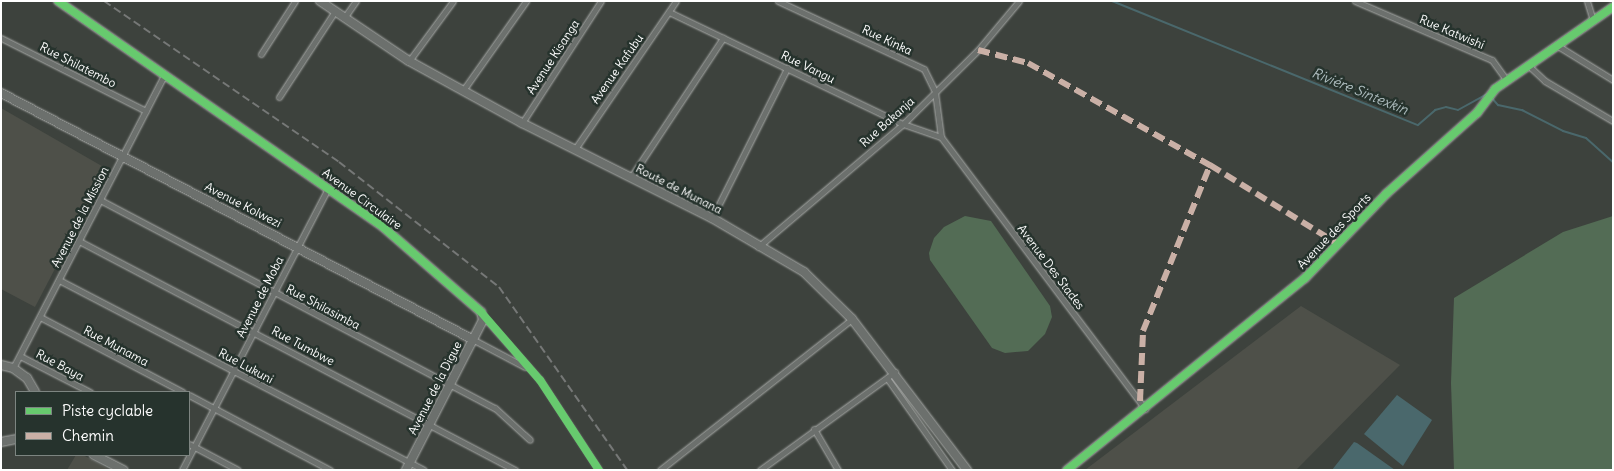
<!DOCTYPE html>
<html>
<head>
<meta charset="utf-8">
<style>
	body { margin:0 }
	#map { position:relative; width:1614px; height:471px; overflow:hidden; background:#3d423d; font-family:Delius,sans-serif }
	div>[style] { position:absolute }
	.built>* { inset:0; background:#4e5049 }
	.green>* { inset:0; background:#536c55 }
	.water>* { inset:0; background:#4a686c }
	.stream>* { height:2px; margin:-1px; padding:0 1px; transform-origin:1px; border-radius:1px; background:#4a686c }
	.roads { filter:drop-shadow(0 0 1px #a8aaa8) drop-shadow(0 0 1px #a8aaa8) }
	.street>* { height:5px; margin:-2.5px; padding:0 2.5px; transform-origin:2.5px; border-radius:2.5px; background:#6c706d }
	.secondary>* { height:8px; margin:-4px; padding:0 4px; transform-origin:4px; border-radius:4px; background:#6c706d }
	.rail>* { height:2px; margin-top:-1px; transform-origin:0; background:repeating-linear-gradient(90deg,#767877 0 8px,transparent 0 12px) }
	.quiet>* { height:6px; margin-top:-3px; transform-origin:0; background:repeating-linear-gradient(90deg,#cab0a6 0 12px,transparent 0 18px) }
	.cycleway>* { height:8px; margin:-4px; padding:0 4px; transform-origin:4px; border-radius:4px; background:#67ca6e }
	span { translate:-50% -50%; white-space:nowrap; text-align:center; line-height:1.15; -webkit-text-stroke:5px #26332d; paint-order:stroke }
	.street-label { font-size:12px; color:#fff }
	.water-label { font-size:14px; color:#aebdbf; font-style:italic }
	.frame { position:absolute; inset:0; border:2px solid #fff; pointer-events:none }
	.legend { position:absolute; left:15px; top:391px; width:175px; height:65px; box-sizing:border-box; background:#26332d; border:1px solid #7d8581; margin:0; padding:6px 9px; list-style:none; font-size:15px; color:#fff }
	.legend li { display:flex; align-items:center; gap:10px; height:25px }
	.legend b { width:25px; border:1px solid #7d8581 }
</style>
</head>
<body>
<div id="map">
	<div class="built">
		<div style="clip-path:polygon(1px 108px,107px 169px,35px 307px,1px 289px)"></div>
		<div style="clip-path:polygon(1301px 306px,1400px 365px,1296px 470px,1085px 470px)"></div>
		<div style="clip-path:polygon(76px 455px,83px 455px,110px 470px,67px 470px)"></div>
	</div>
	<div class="green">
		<div style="clip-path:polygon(965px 216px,991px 221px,1050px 306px,1052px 317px,1045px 334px,1028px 351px,1005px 353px,992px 348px,930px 260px,929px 253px,934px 238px,944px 227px)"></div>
		<div style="clip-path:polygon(1613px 216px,1613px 470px,1454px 470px,1451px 383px,1454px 298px,1563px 232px)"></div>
	</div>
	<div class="water">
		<div style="clip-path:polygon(1397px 395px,1432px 420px,1403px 466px,1364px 434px)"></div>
		<div style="clip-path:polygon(1354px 442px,1357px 443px,1395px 470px,1332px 470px)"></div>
	</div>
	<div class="stream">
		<div style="left:1112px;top:1px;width:330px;rotate:22.1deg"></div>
		<div style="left:1418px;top:125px;width:23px;rotate:-41deg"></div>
		<div style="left:1435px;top:110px;width:11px;rotate:-15deg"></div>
		<div style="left:1446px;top:107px;width:12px;rotate:14deg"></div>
		<div style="left:1458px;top:110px;width:33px;rotate:-29deg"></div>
		<div style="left:1491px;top:97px;width:11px;rotate:49deg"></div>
		<div style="left:1498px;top:105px;width:25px;rotate:12deg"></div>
		<div style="left:1522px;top:110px;width:46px;rotate:27.1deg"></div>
		<div style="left:1563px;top:131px;width:24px;rotate:17deg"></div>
		<div style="left:1586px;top:138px;width:36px;rotate:42deg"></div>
	</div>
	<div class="roads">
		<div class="street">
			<div style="left:778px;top:1px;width:161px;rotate:25deg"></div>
			<div style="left:924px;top:69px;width:25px;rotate:64deg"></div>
			<div style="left:935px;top:92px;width:45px;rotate:82.4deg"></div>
			<div style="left:941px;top:137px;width:340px;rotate:53.1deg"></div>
			<div style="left:1355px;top:1px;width:149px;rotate:23.3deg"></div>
			<div style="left:1492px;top:60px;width:24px;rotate:54deg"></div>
			<div style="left:1587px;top:1px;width:21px;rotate:73deg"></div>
			<div style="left:669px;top:12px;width:259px;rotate:25.6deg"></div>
			<div style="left:903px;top:124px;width:40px;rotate:18.9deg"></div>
			<div style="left:344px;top:18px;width:21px;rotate:-55deg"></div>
			<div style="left:1px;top:38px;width:162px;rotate:26.7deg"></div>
			<div style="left:1558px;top:46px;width:65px;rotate:31.7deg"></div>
			<div style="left:261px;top:54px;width:63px;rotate:-57.3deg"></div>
			<div style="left:409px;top:61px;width:74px;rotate:-53.7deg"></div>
			<div style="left:1529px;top:66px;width:22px;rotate:43deg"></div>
			<div style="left:1545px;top:81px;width:79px;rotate:30.5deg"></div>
			<div style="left:464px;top:89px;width:108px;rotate:-54.8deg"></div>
			<div style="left:279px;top:97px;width:103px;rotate:-56.9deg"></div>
			<div style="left:522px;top:123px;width:145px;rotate:-57.1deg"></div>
			<div style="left:575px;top:149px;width:179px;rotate:-55.7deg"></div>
			<div style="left:631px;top:177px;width:167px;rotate:-56.5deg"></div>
			<div style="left:100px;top:200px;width:446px;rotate:27.8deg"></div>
			<div style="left:495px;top:408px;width:47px;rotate:42.4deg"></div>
			<div style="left:712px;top:218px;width:168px;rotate:-63.4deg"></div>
			<div style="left:79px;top:241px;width:493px;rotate:27.7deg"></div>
			<div style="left:758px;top:247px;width:190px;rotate:-40.3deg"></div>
			<div style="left:903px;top:124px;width:105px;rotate:-44.6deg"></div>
			<div style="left:978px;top:50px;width:64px;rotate:-50.1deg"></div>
			<div style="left:59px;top:280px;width:411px;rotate:27.5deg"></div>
			<div style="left:483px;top:316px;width:86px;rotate:48.3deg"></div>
			<div style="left:540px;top:380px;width:108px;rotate:56.8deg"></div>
			<div style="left:40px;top:317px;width:161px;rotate:27.7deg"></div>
			<div style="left:472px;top:339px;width:60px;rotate:27.8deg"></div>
			<div style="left:20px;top:356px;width:79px;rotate:27.2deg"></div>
			<div style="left:13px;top:368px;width:330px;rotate:-62.7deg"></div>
			<div style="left:887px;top:378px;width:113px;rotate:54.8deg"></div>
			<div style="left:189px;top:395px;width:160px;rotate:28deg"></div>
			<div style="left:814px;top:429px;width:48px;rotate:59.7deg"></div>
			<div style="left:189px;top:444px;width:55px;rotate:28deg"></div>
			<div style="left:182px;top:470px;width:318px;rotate:-62.6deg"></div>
			<div style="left:660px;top:470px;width:244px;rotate:-38.2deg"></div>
			<div style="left:760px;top:470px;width:167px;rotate:-36deg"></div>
		</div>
		<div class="secondary">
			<div style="left:58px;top:1px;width:396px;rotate:34.8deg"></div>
			<div style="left:383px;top:227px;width:130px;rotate:40.9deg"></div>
			<div style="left:481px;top:312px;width:8px;rotate:76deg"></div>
			<div style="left:483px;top:320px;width:169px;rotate:117.2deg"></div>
			<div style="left:320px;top:1px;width:107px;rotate:34deg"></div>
			<div style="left:409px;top:61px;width:129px;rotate:28.8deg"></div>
			<div style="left:522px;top:123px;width:212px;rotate:26.6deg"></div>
			<div style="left:712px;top:218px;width:107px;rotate:30.4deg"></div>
			<div style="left:804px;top:272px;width:67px;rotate:44.4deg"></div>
			<div style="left:852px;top:319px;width:190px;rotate:52.7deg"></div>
			<div style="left:1px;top:93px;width:531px;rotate:27.58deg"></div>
			<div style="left:1px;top:365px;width:12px;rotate:14deg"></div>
			<div style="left:13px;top:368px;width:17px;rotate:36deg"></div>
			<div style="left:27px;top:378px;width:16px;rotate:60deg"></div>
			<div style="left:1px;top:442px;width:15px;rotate:-11deg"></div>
			<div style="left:94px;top:455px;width:33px;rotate:27deg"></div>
			<div style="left:1067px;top:470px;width:306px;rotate:-38.9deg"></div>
			<div style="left:1305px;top:278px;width:117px;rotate:-46deg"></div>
			<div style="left:1386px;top:194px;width:122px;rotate:-41.7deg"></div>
			<div style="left:1477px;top:113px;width:30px;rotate:-53deg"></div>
			<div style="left:1495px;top:89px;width:144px;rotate:-34.8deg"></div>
		</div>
	</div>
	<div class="rail">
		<div style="left:104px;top:1px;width:285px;rotate:34.4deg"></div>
		<div style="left:339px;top:162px;width:203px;rotate:38deg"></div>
		<div style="left:499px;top:287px;width:223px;rotate:55deg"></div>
	</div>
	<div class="quiet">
		<div style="left:978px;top:50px;width:52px;rotate:14.6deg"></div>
		<div style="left:1028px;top:63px;width:209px;rotate:29.3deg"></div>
		<div style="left:1210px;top:165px;width:150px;rotate:31.7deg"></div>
		<div style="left:1140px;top:401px;width:70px;rotate:-87.5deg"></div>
		<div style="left:1143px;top:331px;width:179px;rotate:-68deg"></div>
	</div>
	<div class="cycleway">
		<div style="left:58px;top:1px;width:396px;rotate:34.8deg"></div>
		<div style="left:383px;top:227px;width:130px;rotate:40.9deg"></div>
		<div style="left:481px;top:312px;width:90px;rotate:49.1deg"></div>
		<div style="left:540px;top:380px;width:108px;rotate:56.8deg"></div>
		<div style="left:1067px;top:470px;width:306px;rotate:-38.9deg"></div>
		<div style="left:1305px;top:278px;width:117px;rotate:-46deg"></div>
		<div style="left:1386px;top:194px;width:122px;rotate:-41.7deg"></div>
		<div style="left:1477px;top:113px;width:30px;rotate:-53deg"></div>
		<div style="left:1495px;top:89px;width:144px;rotate:-34.8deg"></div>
	</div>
	<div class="street-label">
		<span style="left:1452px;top:32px;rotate:23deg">Rue Katwishi</span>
		<span style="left:887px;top:40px;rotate:25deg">Rue Kinka</span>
		<span style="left:553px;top:57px;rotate:-57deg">Avenue Kisanga</span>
		<span style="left:78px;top:65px;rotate:27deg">Rue Shilatembo</span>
		<span style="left:808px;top:67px;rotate:26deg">Rue Vangu</span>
		<span style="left:617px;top:69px;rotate:-55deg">Avenue Kafubu</span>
		<span style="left:887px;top:122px;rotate:-42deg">Rue Bakanja</span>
		<span style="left:679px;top:189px;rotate:27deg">Route de Munana</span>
		<span style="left:362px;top:199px;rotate:36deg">Avenue Circulaire</span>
		<span style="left:243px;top:205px;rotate:27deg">Avenue Kolwezi</span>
		<span style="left:80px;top:217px;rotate:-63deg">Avenue de la Mission</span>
		<span style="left:1334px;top:231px;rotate:-46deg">Avenue des Sports</span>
		<span style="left:1051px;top:267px;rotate:53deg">Avenue Des Stades</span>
		<span style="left:260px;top:297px;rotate:-63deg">Avenue de Moba</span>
		<span style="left:323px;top:307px;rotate:28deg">Rue Shilasimba</span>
		<span style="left:116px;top:346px;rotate:28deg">Rue Munama</span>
		<span style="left:303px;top:346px;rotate:28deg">Rue Tumbwe</span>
		<span style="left:60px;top:365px;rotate:28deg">Rue Baya</span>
		<span style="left:246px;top:366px;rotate:28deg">Rue Lukuni</span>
		<span style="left:435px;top:388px;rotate:-63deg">Avenue de la Digue</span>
	</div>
	<div class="water-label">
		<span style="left:1360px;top:91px;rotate:22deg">Riviére Sintexkin</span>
	</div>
	<div class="frame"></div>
	<ul class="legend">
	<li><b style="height:6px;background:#67ca6e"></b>Piste cyclable</li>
	<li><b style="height:6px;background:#cab0a6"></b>Chemin</li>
	</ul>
</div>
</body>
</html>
